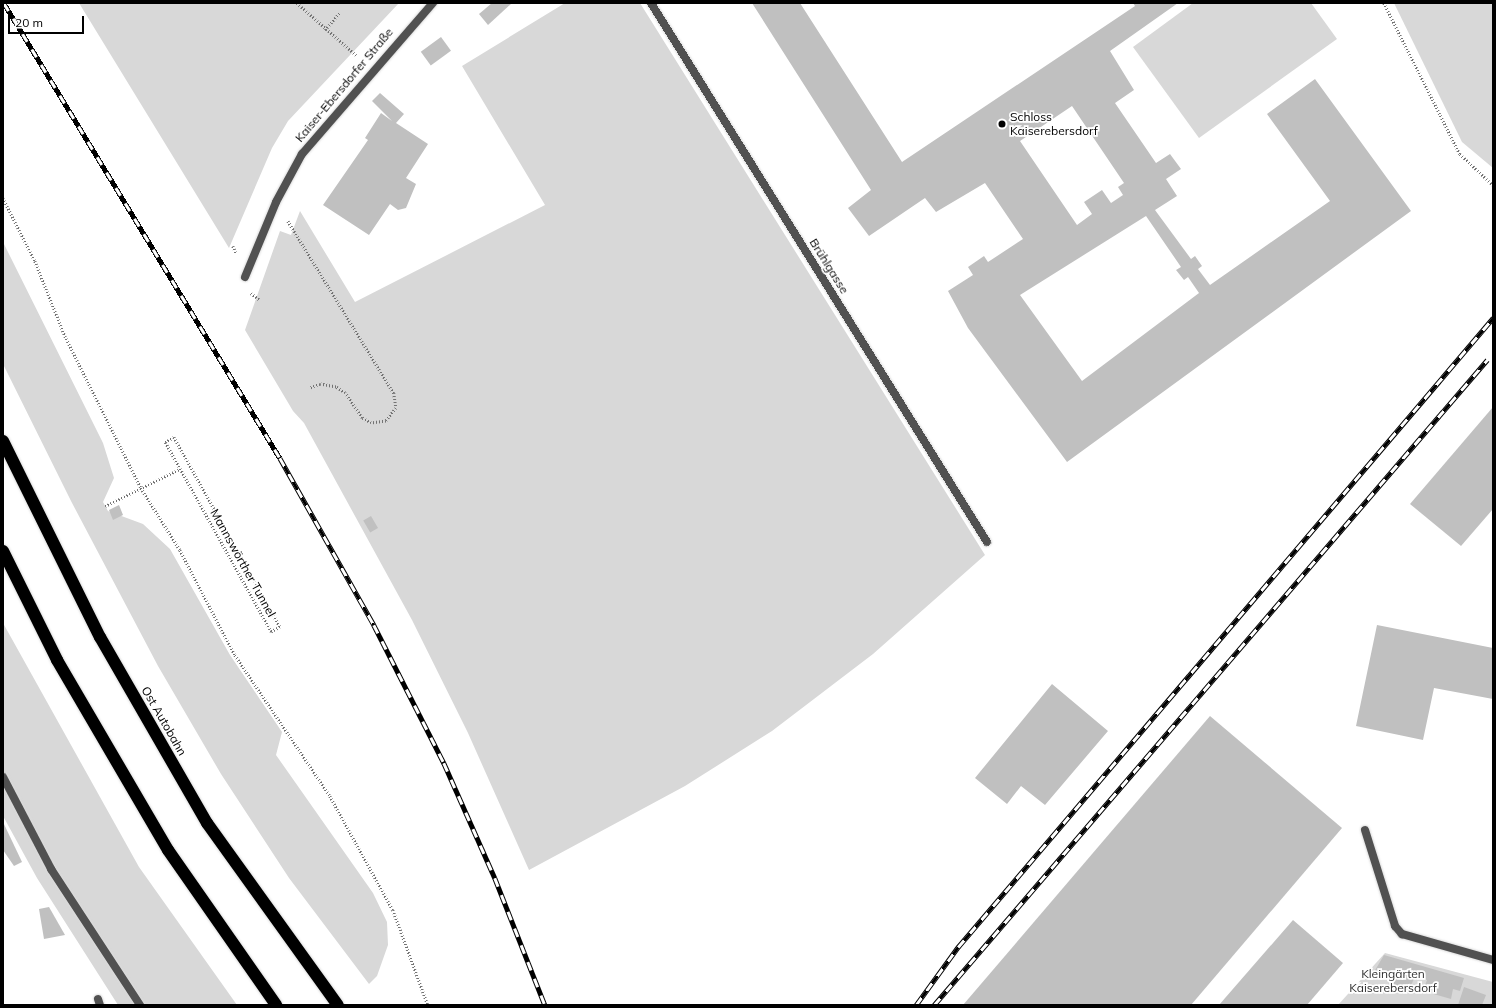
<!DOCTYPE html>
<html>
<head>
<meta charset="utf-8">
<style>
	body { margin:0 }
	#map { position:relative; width:1496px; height:1008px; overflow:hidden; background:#fff; font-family:Mulish,sans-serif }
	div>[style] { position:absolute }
	.green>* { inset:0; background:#d8d8d8 }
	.building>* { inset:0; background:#c0c0c0; transform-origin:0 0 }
	.path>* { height:2.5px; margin-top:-1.25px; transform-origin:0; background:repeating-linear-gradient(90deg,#737373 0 1px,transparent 0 3px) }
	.roads { filter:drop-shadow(0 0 1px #dbdbdb) drop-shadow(0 0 1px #dbdbdb) }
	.service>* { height:8px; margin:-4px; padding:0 4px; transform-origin:4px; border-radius:4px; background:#515151 }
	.minor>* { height:8px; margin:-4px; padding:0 4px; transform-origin:4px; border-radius:4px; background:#515151 }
	.motorway>* { height:12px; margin:-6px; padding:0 6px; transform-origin:6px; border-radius:6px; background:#000 }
	.rail>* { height:4.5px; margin-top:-2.25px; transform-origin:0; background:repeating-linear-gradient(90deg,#fff 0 9px,#000 0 18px); box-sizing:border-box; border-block:1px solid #000 }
	.dots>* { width:11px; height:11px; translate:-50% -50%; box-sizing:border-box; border:2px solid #fff; border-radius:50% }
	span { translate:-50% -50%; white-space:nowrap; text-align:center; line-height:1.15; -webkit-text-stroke:3.5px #fff; paint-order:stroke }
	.street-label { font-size:12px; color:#000 }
	.poi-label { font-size:12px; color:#000 }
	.left { translate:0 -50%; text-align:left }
	.park-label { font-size:12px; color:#2f2f2f }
	.frame { position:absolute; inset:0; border:4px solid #000; pointer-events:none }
	.scale { position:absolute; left:8px; top:16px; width:76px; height:18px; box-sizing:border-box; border:2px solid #000; border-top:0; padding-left:5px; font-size:12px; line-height:14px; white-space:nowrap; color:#000; -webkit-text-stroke:3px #fff; paint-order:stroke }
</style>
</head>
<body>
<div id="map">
	<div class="green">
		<div style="clip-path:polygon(79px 3px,399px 3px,288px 121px,272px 148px,229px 248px)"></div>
		<div style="clip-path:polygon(565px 3px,640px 3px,985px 555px,873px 654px,772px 731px,685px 786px,529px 870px,468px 733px,412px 620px,304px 423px,293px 411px,245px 330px,280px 231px,291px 235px,300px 211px,355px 302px,545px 205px,462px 66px)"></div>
		<div style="clip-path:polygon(1193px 3px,1311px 3px,1337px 39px,1199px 138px,1133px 47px)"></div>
		<div style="clip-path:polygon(1394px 3px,1493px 3px,1493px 168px,1462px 142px)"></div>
		<div style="clip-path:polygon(3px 242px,103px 443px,114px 478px,103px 502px,108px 511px,143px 524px,170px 549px,230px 655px,282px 732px,276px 755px,373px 893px,387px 922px,388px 945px,377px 976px,369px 984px,289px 878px,221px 774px,158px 666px,71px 501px,3px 364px)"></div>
		<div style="clip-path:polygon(3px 623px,139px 867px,237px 1005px,118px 1005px,37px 878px,3px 816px)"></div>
		<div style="clip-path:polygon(1385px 953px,1493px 982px,1493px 1005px,1338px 1005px)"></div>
	</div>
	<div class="building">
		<div style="clip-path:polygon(492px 3px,512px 3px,488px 25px,479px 14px)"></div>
		<div style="clip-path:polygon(evenodd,752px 3px,800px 3px,902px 162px,1135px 6px,1133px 3px,1178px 3px,1110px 51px,1134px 90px,1115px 103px,1156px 163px,1170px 154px,1181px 169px,1166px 179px,1177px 196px,1155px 210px,1191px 259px,1195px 256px,1202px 266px,1198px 269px,1210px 285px,1330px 201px,1267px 114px,1315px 79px,1411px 211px,1067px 462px,968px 328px,948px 291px,973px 275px,968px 267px,984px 256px,988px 262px,1023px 239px,985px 183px,936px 212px,925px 198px,869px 236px,848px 208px,871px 190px,752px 3px,1072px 106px,1124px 183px,1118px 187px,1123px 195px,1111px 203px,1102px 190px,1084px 202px,1092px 214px,1077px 225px,1020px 141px,1072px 106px,752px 3px,1146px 216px,1181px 267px,1176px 270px,1184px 280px,1188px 277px,1199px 293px,1082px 381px,1020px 295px,1146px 216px)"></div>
		<div style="left:441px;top:37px;width:17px;height:25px;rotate:54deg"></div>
		<div style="clip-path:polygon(380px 93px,404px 114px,396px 123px,428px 144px,406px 178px,416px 184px,406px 208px,398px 210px,390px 204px,369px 235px,323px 205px,368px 140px,365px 138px,381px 113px,392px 121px,372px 101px)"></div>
		<div style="clip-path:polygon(1493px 407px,1493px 509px,1461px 546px,1410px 504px)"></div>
		<div style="clip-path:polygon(119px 505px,123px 515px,113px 520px,109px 510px)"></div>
		<div style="left:371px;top:516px;width:14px;height:9px;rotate:60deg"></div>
		<div style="clip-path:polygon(1377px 625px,1493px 648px,1493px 699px,1434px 688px,1423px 740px,1356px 726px)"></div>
		<div style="clip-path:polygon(1052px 684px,1108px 731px,1045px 805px,1021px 786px,1007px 804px,975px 778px)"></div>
		<div style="clip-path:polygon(1210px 716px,1342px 828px,1191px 1005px,963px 1005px)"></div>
		<div style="clip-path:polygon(3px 822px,22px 862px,14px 866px,3px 850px)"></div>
		<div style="clip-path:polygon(49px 907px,65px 935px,44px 939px,39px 909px)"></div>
		<div style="clip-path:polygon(1293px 920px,1343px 963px,1307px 1005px,1219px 1005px)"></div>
		<div style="clip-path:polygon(1384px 955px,1464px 978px,1460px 991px,1453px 989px,1451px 999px,1423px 991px,1427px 980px,1415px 976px,1408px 993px,1388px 989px,1390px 976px,1374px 972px)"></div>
		<div style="clip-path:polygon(1464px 987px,1486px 995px,1482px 1005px,1458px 1005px)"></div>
	</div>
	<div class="path">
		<div style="left:297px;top:3px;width:79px;rotate:41.4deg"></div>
		<div style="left:1384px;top:3px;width:169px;rotate:63.3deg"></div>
		<div style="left:1460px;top:154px;width:45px;rotate:43.2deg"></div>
		<div style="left:325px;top:30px;width:23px;rotate:-50deg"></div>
		<div style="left:3px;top:198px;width:71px;rotate:63.1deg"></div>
		<div style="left:35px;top:261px;width:81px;rotate:68.2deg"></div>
		<div style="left:65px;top:336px;width:170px;rotate:63.4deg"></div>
		<div style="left:141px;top:488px;width:73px;rotate:57.8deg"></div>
		<div style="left:180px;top:550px;width:119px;rotate:62.4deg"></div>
		<div style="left:235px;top:655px;width:170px;rotate:56deg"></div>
		<div style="left:330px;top:796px;width:130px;rotate:61.1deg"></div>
		<div style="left:393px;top:910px;width:101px;rotate:69.8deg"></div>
		<div style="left:288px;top:221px;width:202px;rotate:58.4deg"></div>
		<div style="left:394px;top:393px;width:15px;rotate:82deg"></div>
		<div style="left:396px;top:408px;width:16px;rotate:128deg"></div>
		<div style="left:386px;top:421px;width:15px;rotate:172deg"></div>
		<div style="left:371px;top:423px;width:10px;rotate:-151deg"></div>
		<div style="left:362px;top:418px;width:30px;rotate:-124deg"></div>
		<div style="left:345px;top:393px;width:11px;rotate:-146deg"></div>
		<div style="left:336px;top:387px;width:16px;rotate:-169deg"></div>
		<div style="left:320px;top:384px;width:11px;rotate:158deg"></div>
		<div style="left:233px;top:246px;width:8px;rotate:67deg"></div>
		<div style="left:251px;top:293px;width:11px;rotate:38deg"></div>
		<div style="left:174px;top:437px;width:218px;rotate:60.8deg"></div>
		<div style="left:280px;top:627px;width:10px;rotate:151deg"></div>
		<div style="left:271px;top:632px;width:218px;rotate:-119.2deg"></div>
		<div style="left:165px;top:442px;width:10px;rotate:-29deg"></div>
		<div style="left:105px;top:506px;width:84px;rotate:-26.3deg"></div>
	</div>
	<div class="roads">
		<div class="service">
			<div style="left:3px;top:777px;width:104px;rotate:62.4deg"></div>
			<div style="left:51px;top:869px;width:163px;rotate:56.8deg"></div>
			<div style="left:1365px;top:830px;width:101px;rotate:72.6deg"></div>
			<div style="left:1395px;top:926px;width:11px;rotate:49deg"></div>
			<div style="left:1402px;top:934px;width:95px;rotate:15.9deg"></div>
			<div style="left:98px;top:999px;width:6px;rotate:72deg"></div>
		</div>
		<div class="minor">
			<div style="left:651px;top:3px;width:635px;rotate:58.06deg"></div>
			<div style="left:245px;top:277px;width:81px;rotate:-67.5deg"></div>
			<div style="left:276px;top:202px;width:55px;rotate:-61.6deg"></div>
			<div style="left:302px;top:154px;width:200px;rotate:-49.1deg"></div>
		</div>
		<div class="motorway">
			<div style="left:3px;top:441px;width:219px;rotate:63.7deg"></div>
			<div style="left:100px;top:637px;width:215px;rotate:60.1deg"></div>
			<div style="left:207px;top:823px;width:224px;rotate:54.3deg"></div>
			<div style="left:3px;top:551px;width:122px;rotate:63.6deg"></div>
			<div style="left:57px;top:660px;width:220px;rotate:59.7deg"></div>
			<div style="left:168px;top:850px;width:189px;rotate:55.1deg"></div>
		</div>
	</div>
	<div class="rail">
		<div style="left:4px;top:3px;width:532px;rotate:58.76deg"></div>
		<div style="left:280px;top:458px;width:192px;rotate:60.6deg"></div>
		<div style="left:374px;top:625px;width:155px;rotate:63.1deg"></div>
		<div style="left:444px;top:763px;width:126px;rotate:66.1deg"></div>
		<div style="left:495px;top:878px;width:136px;rotate:68.5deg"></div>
		<div style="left:916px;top:1005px;width:72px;rotate:-54.1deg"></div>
		<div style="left:958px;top:947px;width:826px;rotate:-49.62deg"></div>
		<div style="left:934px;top:1005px;width:850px;rotate:-49.39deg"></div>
	</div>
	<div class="dots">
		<div style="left:1002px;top:124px;background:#000"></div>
	</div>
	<div class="street-label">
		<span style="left:344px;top:85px;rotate:-50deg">Kaiser-Ebersdorfer Straße</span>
		<span style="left:829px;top:266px;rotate:58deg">Brühlgasse</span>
		<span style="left:243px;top:563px;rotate:61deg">Mannswörther Tunnel</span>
		<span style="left:164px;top:721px;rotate:60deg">Ost Autobahn</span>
	</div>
	<div class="poi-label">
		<span class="left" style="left:1010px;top:124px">Schloss<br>Kaiserebersdorf</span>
	</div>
	<div class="park-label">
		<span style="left:1393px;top:981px">Kleingärten<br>Kaiserebersdorf</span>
	</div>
	<div class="frame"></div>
	<div class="scale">20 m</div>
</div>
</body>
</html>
